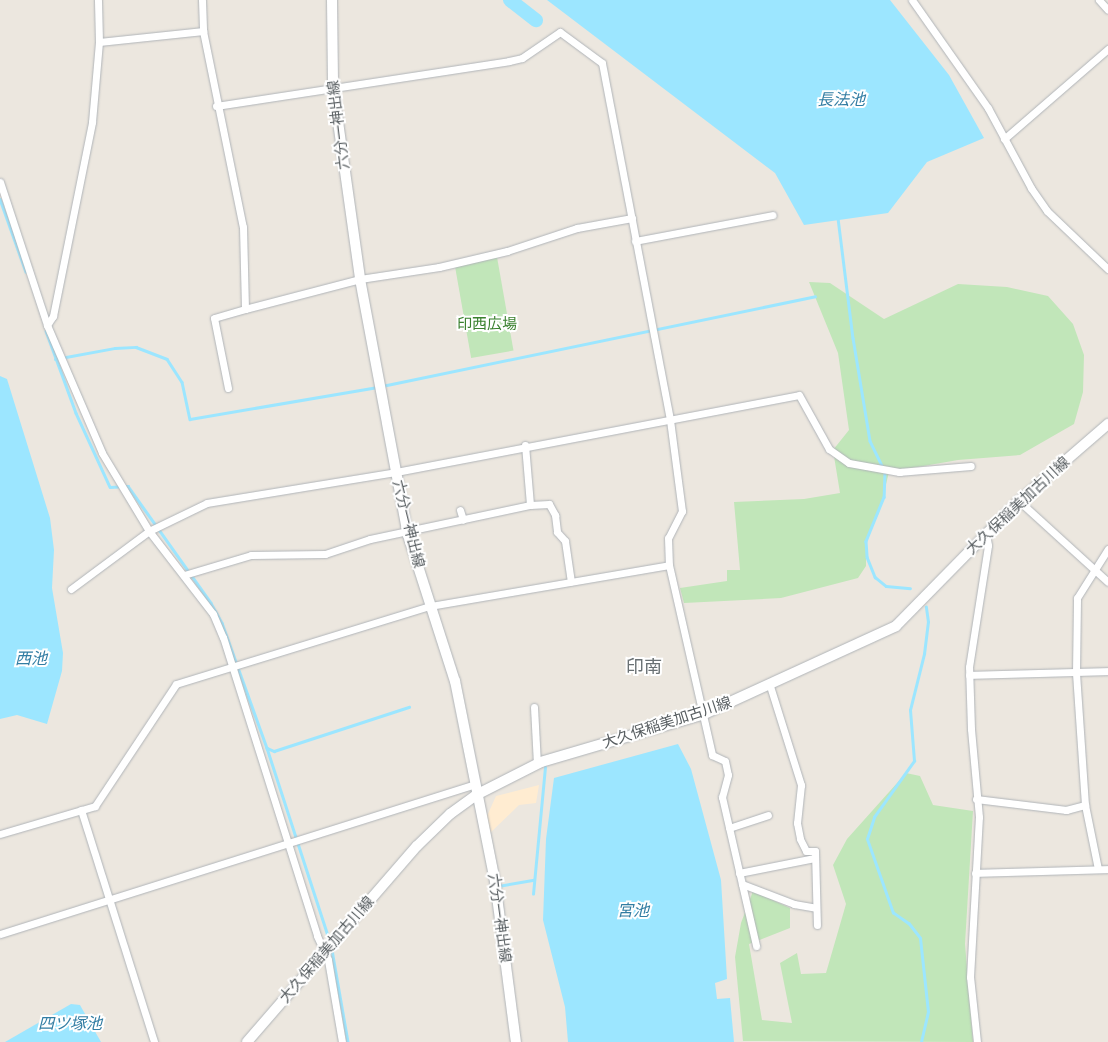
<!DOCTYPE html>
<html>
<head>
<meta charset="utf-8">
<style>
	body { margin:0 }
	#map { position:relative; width:1108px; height:1042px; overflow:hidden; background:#ece7df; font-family:Jost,"Noto Sans JP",sans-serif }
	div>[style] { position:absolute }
	.commercial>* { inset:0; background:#ffecd1 }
	.green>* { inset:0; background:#c1e6b9; transform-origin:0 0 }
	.water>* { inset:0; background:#9ce6ff }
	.stream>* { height:2.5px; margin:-1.25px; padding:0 1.25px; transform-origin:1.25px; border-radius:1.25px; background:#9ce6ff }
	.river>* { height:14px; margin:-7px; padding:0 7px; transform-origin:7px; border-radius:7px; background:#9ce6ff }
	.roads { filter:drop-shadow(0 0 1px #b0b4b8) drop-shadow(0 0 1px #b0b4b8) }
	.street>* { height:7px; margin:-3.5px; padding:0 3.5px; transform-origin:3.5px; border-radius:3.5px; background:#fff }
	.secondary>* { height:10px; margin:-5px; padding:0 5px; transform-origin:5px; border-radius:5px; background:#fff }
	span { translate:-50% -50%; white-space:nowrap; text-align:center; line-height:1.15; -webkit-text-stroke:4px #fff; paint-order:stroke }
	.street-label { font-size:15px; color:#585e61 }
	.park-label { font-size:15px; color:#3a812f }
	.water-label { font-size:16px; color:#327da3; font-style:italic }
	.quarter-label { font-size:18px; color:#697073 }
</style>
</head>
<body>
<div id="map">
	<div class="commercial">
		<div style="clip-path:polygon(539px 785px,536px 803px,519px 805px,489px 834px,487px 816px,496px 796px)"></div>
	</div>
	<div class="green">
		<div style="left:497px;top:257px;width:95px;height:43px;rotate:80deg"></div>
		<div style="clip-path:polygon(809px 282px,830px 283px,884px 319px,958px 284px,1007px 287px,1048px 296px,1073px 324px,1084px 355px,1083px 392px,1074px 424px,1020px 455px,958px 460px,889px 472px,879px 513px,866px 539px,866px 566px,858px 578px,781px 598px,684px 603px,680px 588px,727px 581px,727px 570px,740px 570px,734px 502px,804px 499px,840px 493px,833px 450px,849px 430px,838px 353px)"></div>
		<div style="clip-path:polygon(906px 773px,920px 776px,933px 805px,973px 811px,965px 944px,973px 1042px,743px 1041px,735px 957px,741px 923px,753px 891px,790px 908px,790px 928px,749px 944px,762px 1020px,792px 1023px,780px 963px,797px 953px,801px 974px,826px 973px,846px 904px,833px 865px,847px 839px)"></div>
	</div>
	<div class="water">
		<div style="clip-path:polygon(547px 0,890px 0,949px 75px,984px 138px,927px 162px,888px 213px,804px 225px,775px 173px)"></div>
		<div style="clip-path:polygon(0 376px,7px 379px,50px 518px,54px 550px,52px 588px,63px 653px,62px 671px,47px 724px,17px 715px,0 719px)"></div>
		<div style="clip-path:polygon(678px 744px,691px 769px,721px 880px,727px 979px,715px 983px,717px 999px,730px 998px,734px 1042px,568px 1042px,565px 1007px,543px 920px,546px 839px,554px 778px)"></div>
		<div style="clip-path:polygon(71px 1004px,80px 1005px,101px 1042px,5px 1042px)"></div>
	</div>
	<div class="stream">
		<div style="left:0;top:199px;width:77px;rotate:70.4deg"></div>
		<div style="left:838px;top:218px;width:121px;rotate:82.9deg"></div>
		<div style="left:853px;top:338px;width:104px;rotate:80.6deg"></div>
		<div style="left:870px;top:441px;width:34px;rotate:64deg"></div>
		<div style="left:885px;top:472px;width:25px;rotate:92deg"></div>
		<div style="left:884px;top:497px;width:48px;rotate:112.2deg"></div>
		<div style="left:866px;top:541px;width:16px;rotate:86deg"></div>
		<div style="left:867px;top:557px;width:22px;rotate:68deg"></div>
		<div style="left:875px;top:577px;width:14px;rotate:39deg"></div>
		<div style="left:886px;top:586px;width:24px;rotate:5deg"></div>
		<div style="left:46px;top:331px;width:87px;rotate:69.9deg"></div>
		<div style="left:76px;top:413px;width:81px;rotate:65.3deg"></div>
		<div style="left:110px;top:487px;width:18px;rotate:-3deg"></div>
		<div style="left:128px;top:486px;width:143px;rotate:54.6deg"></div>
		<div style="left:211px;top:603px;width:23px;rotate:61deg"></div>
		<div style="left:222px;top:623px;width:133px;rotate:70.2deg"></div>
		<div style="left:267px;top:748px;width:8px;rotate:23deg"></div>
		<div style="left:274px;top:751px;width:142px;rotate:-18.1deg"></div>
		<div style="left:55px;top:359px;width:61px;rotate:-10.4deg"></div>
		<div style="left:115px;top:348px;width:21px;rotate:-3deg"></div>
		<div style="left:136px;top:347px;width:33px;rotate:21deg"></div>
		<div style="left:167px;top:359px;width:27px;rotate:57deg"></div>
		<div style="left:182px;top:382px;width:38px;rotate:78deg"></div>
		<div style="left:190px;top:419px;width:190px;rotate:-9.7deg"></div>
		<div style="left:382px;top:386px;width:442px;rotate:-11.7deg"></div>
		<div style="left:267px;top:748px;width:204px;rotate:72deg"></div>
		<div style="left:498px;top:886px;width:36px;rotate:-10deg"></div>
		<div style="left:533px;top:894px;width:127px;rotate:-84.6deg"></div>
		<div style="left:332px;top:950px;width:93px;rotate:80.1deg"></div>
		<div style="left:921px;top:1042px;width:31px;rotate:-77deg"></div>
		<div style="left:928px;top:1012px;width:74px;rotate:-96.2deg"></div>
		<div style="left:920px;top:938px;width:18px;rotate:-128deg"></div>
		<div style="left:909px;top:924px;width:19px;rotate:-145deg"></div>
		<div style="left:893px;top:913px;width:78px;rotate:-109.4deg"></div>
		<div style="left:867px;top:839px;width:23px;rotate:-72deg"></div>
		<div style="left:874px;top:817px;width:69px;rotate:-54.5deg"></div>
		<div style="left:914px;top:761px;width:51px;rotate:-94.5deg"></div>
		<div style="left:910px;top:710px;width:58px;rotate:-76deg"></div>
		<div style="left:924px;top:654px;width:32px;rotate:-83deg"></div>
		<div style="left:928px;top:622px;width:15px;rotate:-98deg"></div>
	</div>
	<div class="river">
		<div style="left:510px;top:0;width:33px;rotate:38deg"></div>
	</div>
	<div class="roads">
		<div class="street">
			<div style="left:202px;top:0;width:31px;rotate:88deg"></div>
			<div style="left:912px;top:0;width:132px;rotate:54.9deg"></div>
			<div style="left:988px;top:108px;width:91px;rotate:61.7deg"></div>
			<div style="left:1031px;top:188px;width:28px;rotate:55deg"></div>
			<div style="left:1047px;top:211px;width:84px;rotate:43.6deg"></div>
			<div style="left:1099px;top:0;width:13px;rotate:48deg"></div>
			<div style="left:99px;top:42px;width:105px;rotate:-6deg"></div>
			<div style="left:203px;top:31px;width:200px;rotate:78.5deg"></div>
			<div style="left:243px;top:227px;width:82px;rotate:88.6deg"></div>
			<div style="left:245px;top:309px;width:119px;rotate:-14.6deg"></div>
			<div style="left:360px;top:279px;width:80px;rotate:-8.6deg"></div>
			<div style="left:439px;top:267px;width:70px;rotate:-13.2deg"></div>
			<div style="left:507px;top:251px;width:74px;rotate:-18.2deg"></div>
			<div style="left:577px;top:228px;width:56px;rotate:-10.3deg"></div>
			<div style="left:216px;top:106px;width:296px;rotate:-8.7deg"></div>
			<div style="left:509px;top:61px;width:13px;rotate:-13deg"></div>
			<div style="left:522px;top:58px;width:46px;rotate:-34.4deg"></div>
			<div style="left:560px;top:32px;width:52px;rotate:36.4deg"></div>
			<div style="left:602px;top:63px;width:363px;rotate:79.2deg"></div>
			<div style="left:670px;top:420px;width:92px;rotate:82.5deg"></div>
			<div style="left:682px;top:511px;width:30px;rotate:117deg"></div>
			<div style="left:668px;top:538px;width:27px;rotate:88deg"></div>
			<div style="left:669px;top:565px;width:195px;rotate:77.2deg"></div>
			<div style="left:712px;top:755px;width:14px;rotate:25deg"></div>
			<div style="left:725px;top:761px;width:14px;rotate:78deg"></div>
			<div style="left:728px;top:775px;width:23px;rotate:105deg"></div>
			<div style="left:722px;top:797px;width:153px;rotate:77.1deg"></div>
			<div style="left:1004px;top:139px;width:138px;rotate:-40.9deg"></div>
			<div style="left:0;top:182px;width:151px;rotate:71.8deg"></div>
			<div style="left:47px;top:325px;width:139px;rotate:66.7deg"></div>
			<div style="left:102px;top:453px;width:91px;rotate:58.9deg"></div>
			<div style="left:149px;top:531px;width:105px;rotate:52.4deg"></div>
			<div style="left:213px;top:614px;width:25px;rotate:67deg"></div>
			<div style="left:223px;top:637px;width:313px;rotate:72.5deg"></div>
			<div style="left:317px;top:936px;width:26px;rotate:65deg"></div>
			<div style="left:328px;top:960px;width:83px;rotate:80.3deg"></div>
			<div style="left:635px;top:241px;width:140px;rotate:-10.7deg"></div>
			<div style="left:47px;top:325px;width:11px;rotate:-56deg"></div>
			<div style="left:53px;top:316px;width:198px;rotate:-78.6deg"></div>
			<div style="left:92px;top:122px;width:80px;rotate:-85deg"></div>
			<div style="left:99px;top:42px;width:42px;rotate:-91.4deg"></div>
			<div style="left:228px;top:388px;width:71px;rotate:-101.3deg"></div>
			<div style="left:214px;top:318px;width:32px;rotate:-16deg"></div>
			<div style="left:525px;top:445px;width:60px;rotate:85.2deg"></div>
			<div style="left:1019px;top:501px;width:120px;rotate:42.3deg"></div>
			<div style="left:460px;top:510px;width:10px;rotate:73deg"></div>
			<div style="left:184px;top:575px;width:70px;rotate:-16.6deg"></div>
			<div style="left:251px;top:555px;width:74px;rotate:-0.8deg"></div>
			<div style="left:325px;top:554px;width:47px;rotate:-18.4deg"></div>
			<div style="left:370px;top:539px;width:164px;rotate:-12deg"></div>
			<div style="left:530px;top:505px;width:19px;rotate:-3deg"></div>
			<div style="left:549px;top:504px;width:13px;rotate:61deg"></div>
			<div style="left:555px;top:515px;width:17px;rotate:83deg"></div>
			<div style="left:557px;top:532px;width:12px;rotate:48deg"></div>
			<div style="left:565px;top:541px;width:41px;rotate:81.7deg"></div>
			<div style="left:71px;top:589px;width:97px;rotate:-36.6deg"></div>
			<div style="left:149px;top:531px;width:64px;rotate:-25.8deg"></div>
			<div style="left:207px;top:503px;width:192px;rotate:-9.3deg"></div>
			<div style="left:396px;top:472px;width:410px;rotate:-10.8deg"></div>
			<div style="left:799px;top:395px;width:62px;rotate:60.9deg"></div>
			<div style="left:829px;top:449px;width:24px;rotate:35deg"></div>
			<div style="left:849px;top:463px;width:51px;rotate:10.2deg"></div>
			<div style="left:899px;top:472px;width:72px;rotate:-4.8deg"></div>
			<div style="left:969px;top:675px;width:139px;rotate:-1.6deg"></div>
			<div style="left:770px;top:686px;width:104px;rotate:72.6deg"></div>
			<div style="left:801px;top:785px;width:38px;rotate:96deg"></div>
			<div style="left:797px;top:823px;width:16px;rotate:79deg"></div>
			<div style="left:800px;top:839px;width:13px;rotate:63deg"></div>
			<div style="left:806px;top:851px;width:9px"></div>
			<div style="left:815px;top:851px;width:74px;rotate:88.5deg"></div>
			<div style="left:534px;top:707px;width:57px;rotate:87deg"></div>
			<div style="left:976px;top:799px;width:91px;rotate:7deg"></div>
			<div style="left:1066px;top:810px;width:20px;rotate:-15deg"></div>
			<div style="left:1085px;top:805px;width:133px;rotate:-93.9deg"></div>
			<div style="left:1076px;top:672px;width:74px;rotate:-89.2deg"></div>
			<div style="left:1077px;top:598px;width:58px;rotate:-57.7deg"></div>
			<div style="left:1085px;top:805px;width:65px;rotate:78.5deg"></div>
			<div style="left:81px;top:810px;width:243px;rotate:72.5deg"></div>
			<div style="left:729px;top:828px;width:41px;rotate:-18.4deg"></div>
			<div style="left:0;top:834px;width:99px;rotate:-16.4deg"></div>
			<div style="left:95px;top:806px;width:146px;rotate:-56.4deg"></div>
			<div style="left:176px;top:684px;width:266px;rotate:-17.1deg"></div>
			<div style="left:430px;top:606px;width:242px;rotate:-9.7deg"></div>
			<div style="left:739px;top:873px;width:77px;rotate:-11.2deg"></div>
			<div style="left:975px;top:873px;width:133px;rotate:-1.7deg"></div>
			<div style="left:742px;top:884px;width:56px;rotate:21deg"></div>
			<div style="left:794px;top:904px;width:22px;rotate:10deg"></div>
			<div style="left:0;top:934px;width:498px;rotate:-17.5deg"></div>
			<div style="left:977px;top:1042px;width:65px;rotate:-96.1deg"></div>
			<div style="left:970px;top:977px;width:160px;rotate:-86.8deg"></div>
			<div style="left:979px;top:817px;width:88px;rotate:-95.2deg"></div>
			<div style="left:971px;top:729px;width:62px;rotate:-91.8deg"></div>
			<div style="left:969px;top:667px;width:123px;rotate:-81.1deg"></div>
			<div style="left:988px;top:545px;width:11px;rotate:-100deg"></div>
		</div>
		<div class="secondary">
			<div style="left:332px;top:0;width:86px;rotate:89.3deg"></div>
			<div style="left:333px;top:86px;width:195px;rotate:82deg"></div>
			<div style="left:360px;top:279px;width:260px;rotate:79.4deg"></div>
			<div style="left:408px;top:535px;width:153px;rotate:72.2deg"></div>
			<div style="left:455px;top:681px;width:204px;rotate:78.7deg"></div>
			<div style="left:495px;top:881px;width:162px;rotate:82.6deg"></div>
			<div style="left:247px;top:1042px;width:259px;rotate:-49.1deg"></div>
			<div style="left:417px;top:846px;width:46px;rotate:-44.1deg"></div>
			<div style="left:450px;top:814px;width:32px;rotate:-36deg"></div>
			<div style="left:476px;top:795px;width:73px;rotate:-26.9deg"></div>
			<div style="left:541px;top:762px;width:170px;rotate:-16.4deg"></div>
			<div style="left:704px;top:714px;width:211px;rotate:-24.6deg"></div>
			<div style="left:896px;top:626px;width:175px;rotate:-45.5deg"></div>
			<div style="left:1019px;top:501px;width:118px;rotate:-40.9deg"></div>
		</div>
	</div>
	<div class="street-label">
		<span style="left:339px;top:125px;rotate:-97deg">六分一神出線</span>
		<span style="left:1018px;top:506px;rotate:-43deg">大久保稲美加古川線</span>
		<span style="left:408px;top:524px;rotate:76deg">六分一神出線</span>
		<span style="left:667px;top:723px;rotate:-18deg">大久保稲美加古川線</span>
		<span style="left:499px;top:918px;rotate:82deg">六分一神出線</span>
		<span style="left:327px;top:950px;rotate:-49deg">大久保稲美加古川線</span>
	</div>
	<div class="park-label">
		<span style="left:487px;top:325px">印西広場</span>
	</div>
	<div class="water-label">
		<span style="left:841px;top:100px">長法池</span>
		<span style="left:31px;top:659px">西池</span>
		<span style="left:633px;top:911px">宮池</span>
		<span style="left:70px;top:1024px">四ツ塚池</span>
	</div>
	<div class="quarter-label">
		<span style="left:644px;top:667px">印南</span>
	</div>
</div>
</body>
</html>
